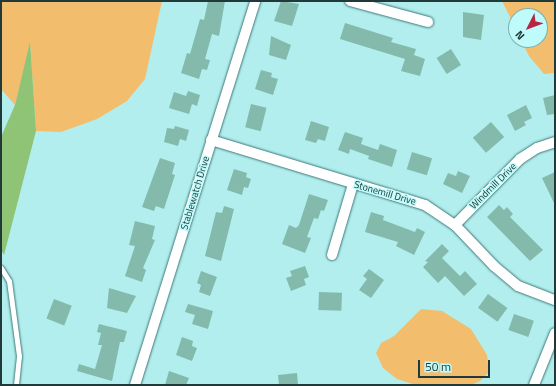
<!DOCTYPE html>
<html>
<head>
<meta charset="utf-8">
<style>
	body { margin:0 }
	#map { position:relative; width:556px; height:386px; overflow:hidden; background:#b2eeee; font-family:"Titillium Web",sans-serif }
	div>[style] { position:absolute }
	.green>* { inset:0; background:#f3bd6e }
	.water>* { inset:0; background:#8fc375 }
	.building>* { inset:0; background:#84baab; transform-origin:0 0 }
	.roads { filter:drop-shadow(0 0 1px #3e7777) drop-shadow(0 0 1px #3e7777) }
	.lane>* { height:5px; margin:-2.5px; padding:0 2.5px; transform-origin:2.5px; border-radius:2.5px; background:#fff }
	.street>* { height:10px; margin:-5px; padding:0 5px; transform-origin:5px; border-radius:5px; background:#fff }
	span { translate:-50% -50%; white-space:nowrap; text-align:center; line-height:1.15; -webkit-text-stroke:3px #bffbfb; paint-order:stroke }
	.street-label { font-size:10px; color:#213939 }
	.frame { position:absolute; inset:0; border:2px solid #213939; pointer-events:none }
	.north { position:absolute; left:508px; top:8px; width:40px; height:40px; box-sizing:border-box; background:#bffbfb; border:1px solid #80adad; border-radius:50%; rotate:228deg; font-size:11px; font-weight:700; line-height:16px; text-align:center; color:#213939 }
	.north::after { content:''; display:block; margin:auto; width:14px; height:18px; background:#b72543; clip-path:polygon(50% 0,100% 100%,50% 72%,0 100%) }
	.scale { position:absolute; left:418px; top:360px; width:72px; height:18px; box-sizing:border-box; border:2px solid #213939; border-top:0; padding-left:5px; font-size:12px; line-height:14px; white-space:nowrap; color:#213939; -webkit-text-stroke:3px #bffbfb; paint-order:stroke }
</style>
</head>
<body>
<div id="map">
	<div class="green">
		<div style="clip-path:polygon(1px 1px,162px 1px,145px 79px,127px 101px,97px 119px,61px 132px,36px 131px,30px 44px,15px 105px,1px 89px)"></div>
		<div style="clip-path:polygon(502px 1px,555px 1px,555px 73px,544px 74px,529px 56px,521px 40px,540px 40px,540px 16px,516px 16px,516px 29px)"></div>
		<div style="clip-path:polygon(421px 309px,442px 311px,471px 329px,487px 355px,489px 372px,480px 381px,471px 385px,416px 385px,397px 379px,383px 368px,376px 353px,381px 343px,394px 336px)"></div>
	</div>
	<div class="water">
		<div style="clip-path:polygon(30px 42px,36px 131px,4px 255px,1px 250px,1px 137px,15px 105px)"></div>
	</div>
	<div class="building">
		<div style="clip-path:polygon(208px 1px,225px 1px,219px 36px,212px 34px,205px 59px,210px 60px,207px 70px,202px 69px,199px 79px,181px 73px,187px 53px,190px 54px,200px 19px,204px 20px)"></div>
		<div style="clip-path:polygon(281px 1px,299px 4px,292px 26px,274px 21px)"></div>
		<div style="clip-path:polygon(463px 12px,484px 15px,481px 40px,463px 37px)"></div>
		<div style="clip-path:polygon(345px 23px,393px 38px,391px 42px,416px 49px,414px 55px,425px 59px,420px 76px,401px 71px,405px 59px,340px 39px)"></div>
		<div style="clip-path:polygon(271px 36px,291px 45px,286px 60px,269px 55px)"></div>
		<div style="left:451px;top:49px;width:19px;height:17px;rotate:58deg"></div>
		<div style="clip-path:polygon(261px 70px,272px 73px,271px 77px,278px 79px,273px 95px,255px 89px)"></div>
		<div style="clip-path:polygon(188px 91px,200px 95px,197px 106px,192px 104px,189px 114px,169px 108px,174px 92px,186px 96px)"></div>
		<div style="clip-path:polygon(555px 95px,555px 114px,547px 115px,543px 98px)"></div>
		<div style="left:251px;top:104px;width:16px;height:24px;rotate:14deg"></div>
		<div style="clip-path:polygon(526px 105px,532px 118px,524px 122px,526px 125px,515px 131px,507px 115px)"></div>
		<div style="clip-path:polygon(311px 121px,329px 127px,325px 141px,318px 139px,316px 143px,305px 140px)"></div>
		<div style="left:491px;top:122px;width:20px;height:24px;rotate:49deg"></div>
		<div style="clip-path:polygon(175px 126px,189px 130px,186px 141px,180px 139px,178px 146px,164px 142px,167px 128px,174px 129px)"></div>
		<div style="clip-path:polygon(345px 132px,363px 138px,361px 144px,378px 150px,380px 144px,397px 150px,392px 167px,368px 159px,369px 156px,350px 149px,349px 154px,338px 150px)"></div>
		<div style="left:412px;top:152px;width:21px;height:18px;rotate:17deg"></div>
		<div style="clip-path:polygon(160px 158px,175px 163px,172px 174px,175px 175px,164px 209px,156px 206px,154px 211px,142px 207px)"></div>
		<div style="clip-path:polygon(234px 169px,247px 173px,246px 177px,251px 179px,248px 188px,244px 187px,242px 195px,227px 190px)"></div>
		<div style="clip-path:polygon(458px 171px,470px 176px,462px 193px,443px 184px,448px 173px,456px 176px)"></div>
		<div style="clip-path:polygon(555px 172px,555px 205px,542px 178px)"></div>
		<div style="clip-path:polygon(309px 194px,328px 200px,324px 211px,321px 210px,318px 219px,314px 218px,307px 237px,311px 238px,305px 253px,282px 244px,289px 225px,296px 228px,299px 225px)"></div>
		<div style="clip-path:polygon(499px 205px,504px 210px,507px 207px,513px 214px,510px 217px,543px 250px,530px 261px,487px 217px)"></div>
		<div style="clip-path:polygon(224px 206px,234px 209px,221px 261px,205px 256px,216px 212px,222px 213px)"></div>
		<div style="clip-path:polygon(371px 212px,384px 216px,383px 220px,415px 232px,417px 228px,425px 232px,414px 255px,396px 246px,398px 242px,365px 232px)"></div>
		<div style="clip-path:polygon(135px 221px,155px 226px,152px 239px,155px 240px,143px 268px,146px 270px,142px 282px,125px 276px,135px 246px,129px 245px)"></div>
		<div style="clip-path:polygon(442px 244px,449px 251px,442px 258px,460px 276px,465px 271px,477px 284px,464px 296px,445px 276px,438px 283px,423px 267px,428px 262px,425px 261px)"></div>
		<div style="clip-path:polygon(305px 266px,309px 277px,304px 279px,306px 285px,291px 291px,286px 278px,292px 276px,290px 271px)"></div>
		<div style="clip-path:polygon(369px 269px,384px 280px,371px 298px,359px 290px,367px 279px,363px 276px)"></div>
		<div style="clip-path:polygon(201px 271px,217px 277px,210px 296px,199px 292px,201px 285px,197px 283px)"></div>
		<div style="clip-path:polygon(109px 288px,136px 296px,127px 313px,107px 308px)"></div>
		<div style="left:319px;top:292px;width:23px;height:18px;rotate:2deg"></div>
		<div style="left:488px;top:294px;width:24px;height:17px;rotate:36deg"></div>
		<div style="left:54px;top:299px;width:19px;height:21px;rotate:21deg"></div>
		<div style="clip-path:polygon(188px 304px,213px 311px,208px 329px,192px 324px,195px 315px,185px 312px)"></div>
		<div style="left:514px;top:314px;width:21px;height:17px;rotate:19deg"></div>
		<div style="clip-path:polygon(99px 324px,127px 331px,124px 342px,120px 342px,112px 381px,77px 371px,79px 364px,95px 369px,102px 345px,98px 345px,101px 333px,97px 332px)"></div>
		<div style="clip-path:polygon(182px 337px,193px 341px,192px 346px,197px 348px,192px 361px,176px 355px)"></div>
		<div style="clip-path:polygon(169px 371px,189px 378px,186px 385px,165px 385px)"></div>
		<div style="clip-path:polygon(297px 373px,298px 385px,279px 385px,278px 375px)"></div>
	</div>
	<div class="roads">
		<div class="lane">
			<div style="left:1px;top:268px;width:15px;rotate:58deg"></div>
			<div style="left:9px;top:281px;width:76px;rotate:82.4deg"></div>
			<div style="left:19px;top:356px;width:29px;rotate:96deg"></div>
		</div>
		<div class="street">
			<div style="left:350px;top:1px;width:81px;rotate:15.1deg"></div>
			<div style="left:211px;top:140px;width:224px;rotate:16.9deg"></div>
			<div style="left:425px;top:205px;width:36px;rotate:34deg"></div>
			<div style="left:455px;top:225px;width:57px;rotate:46.4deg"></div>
			<div style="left:494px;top:266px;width:31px;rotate:40deg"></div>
			<div style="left:518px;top:286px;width:40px;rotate:21deg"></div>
			<div style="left:455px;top:225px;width:93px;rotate:-45.4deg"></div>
			<div style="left:520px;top:159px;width:20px;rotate:-33deg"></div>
			<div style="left:537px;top:148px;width:19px;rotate:-18deg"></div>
			<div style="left:332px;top:255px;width:74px;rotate:-73.5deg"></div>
			<div style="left:135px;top:385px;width:402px;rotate:-72.6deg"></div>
			<div style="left:534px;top:385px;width:56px;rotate:-68deg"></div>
		</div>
	</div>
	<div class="street-label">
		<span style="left:493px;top:186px;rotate:-45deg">Windmill Drive</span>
		<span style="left:195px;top:193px;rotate:-73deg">Stablewatch Drive</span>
		<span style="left:385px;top:193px;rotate:16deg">Stonemill Drive</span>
	</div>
	<div class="frame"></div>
	<div class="north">N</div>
	<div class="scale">50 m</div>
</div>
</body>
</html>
